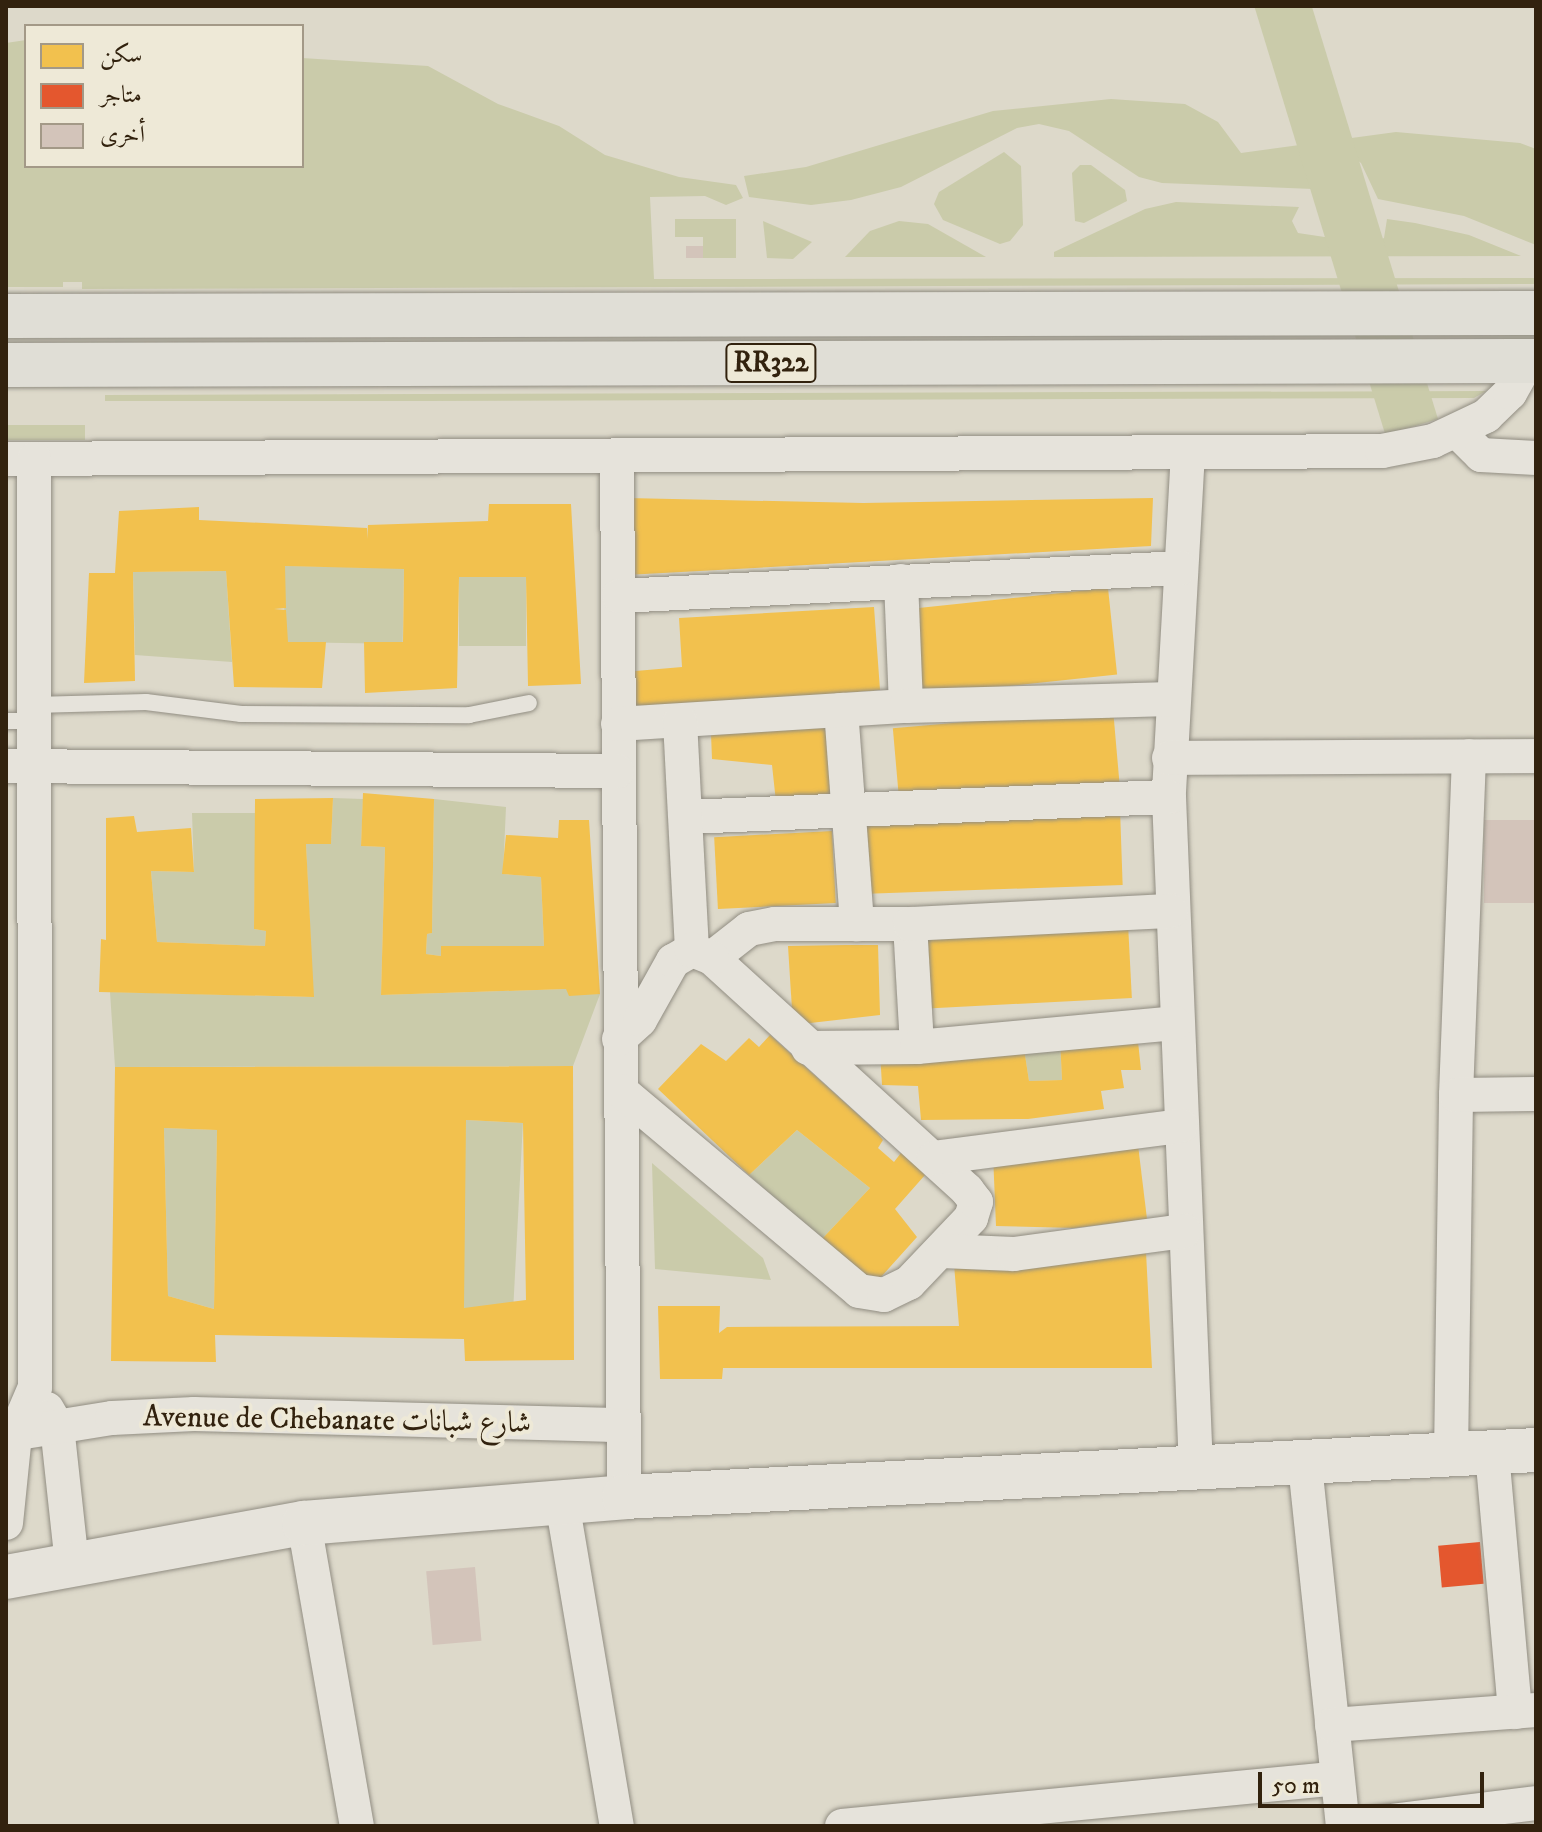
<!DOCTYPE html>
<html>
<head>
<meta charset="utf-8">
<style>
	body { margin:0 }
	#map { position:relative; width:1542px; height:1832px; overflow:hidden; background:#ddd9ca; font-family:"IM FELL DW Pica",Amiri,serif }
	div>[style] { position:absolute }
	.green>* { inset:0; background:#cacbaa; transform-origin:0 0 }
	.homes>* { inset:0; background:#f2c14e; transform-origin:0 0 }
	.shops>* { inset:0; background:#e4572e; transform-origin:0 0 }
	.building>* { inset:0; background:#d3c4ba; transform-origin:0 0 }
	.roads { filter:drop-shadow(0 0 2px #918d82) drop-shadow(0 0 2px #918d82) }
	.lane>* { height:16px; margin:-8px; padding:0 8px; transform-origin:8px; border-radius:8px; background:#e6e3db }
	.street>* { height:34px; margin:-17px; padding:0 17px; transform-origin:17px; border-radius:17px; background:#e6e3db }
	.secondary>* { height:44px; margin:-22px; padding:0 22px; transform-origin:22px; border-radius:22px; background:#e6e3db }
	.primary>* { height:44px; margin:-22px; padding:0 22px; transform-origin:22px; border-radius:22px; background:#e0ded6 }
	span { translate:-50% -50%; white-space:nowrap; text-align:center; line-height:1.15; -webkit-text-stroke:8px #eee9d7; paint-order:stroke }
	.shield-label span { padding:2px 6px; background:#eee9d7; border:2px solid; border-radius:6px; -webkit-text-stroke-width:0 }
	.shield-label { font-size:28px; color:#32220e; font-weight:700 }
	.street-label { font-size:30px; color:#32220e }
	.frame { position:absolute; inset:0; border:8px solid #32220e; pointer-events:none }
	.legend { position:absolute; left:24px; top:24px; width:280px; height:144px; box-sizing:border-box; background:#eee9d7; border:2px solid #a39987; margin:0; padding:10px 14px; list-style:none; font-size:24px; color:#32220e }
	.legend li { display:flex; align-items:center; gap:16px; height:40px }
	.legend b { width:40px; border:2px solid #a39987 }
	.scale { position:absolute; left:1258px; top:1772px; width:226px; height:36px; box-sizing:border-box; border:4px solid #32220e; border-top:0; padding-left:10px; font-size:24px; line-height:28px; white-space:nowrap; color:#32220e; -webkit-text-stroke:6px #eee9d7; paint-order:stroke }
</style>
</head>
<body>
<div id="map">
	<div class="green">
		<div style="clip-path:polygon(26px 40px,26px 166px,302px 166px,302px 58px,428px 66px,498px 104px,559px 126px,605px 155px,679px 177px,736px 185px,743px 198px,726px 205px,705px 196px,650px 197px,654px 279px,1536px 278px,1536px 284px,82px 289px,82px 282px,63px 282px,63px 287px,6px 287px,6px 43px)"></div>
		<div style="clip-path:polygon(1111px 99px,1185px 104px,1218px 122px,1241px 153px,1396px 132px,1520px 143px,1536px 149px,1536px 245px,1464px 216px,1378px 199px,1361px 163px,1349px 154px,1336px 159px,1313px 189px,1162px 183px,1139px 177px,1069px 131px,1039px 124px,1017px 128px,901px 187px,851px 200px,811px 205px,749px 197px,744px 176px,806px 167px,993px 111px)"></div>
		<div style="clip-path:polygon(1004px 152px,1021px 166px,1023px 225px,1010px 241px,1000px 244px,943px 220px,934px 204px,939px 192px)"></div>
		<div style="clip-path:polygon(1080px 165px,1091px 165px,1125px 190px,1127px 201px,1084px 223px,1075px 221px,1072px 173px)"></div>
		<div style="clip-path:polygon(1176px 202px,1299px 207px,1292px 221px,1298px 233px,1371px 244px,1384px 238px,1387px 219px,1415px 223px,1469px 235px,1521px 256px,1054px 257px,1054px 252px,1145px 209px)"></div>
		<div style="clip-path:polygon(675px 219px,736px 219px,736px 258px,703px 258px,703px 237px,675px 237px)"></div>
		<div style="clip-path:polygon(763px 221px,812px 242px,793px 259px,767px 258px)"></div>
		<div style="clip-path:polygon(899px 221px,928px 224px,986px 257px,845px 257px,870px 231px)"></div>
		<div style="clip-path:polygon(1486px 391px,1474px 398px,423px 401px,105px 401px,105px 395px)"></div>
		<div style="left:1438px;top:419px;width:55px;height:1332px;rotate:163deg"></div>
		<div style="left:6px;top:425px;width:79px;height:15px"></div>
		<div style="left:285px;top:566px;width:119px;height:76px;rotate:1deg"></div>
		<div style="clip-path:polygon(226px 571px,232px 662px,135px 655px,133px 572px)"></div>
		<div style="left:459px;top:577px;width:67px;height:69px"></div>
		<div style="clip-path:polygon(333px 798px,363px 799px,361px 846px,385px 847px,381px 995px,566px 989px,600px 994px,573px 1066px,115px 1067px,110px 992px,313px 997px,306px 844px,331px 843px)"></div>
		<div style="clip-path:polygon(434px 799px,506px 807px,503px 874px,541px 877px,544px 946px,441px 947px,441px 956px,426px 954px,427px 934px,432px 933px)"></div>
		<div style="clip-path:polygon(192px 813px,256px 813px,254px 929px,266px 931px,265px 946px,157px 942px,151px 871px,194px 872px)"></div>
		<div style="clip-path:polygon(1060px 1039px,1062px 1080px,1029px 1081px,1023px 1042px)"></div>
		<div style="left:466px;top:1120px;width:57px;height:188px;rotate:3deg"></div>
		<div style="clip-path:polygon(164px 1128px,217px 1130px,214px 1309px,168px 1296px)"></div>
		<div style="clip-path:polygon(797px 1130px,870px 1188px,821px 1240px,749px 1175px)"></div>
		<div style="clip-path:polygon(652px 1163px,763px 1258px,771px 1280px,655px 1269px)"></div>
	</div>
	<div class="homes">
		<div style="clip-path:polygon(627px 498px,863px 503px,1153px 498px,1151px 546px,626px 575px)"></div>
		<div style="clip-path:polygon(489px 504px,571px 504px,581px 684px,528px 686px,526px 577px,459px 577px,457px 688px,365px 693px,364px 642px,403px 642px,404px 569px,285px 566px,286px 608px,274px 609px,286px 610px,288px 642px,326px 642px,322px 688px,234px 687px,226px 571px,133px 572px,135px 681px,84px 683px,89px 573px,115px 573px,119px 511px,199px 507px,199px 520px,367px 528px,367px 539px,368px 525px,488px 521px)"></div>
		<div style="left:1108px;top:588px;width:87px;height:195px;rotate:84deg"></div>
		<div style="clip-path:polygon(874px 607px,880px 690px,623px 713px,624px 672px,682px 667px,679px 618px)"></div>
		<div style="left:1113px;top:709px;width:75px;height:221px;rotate:85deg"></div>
		<div style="clip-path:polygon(830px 727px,830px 799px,776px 802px,772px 765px,712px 759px,711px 734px)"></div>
		<div style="clip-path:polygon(363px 793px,434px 799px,432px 933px,427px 934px,426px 954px,441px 956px,441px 946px,544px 946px,541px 877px,502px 874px,506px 835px,558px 838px,559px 820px,589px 820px,600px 994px,569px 996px,566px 989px,381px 995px,385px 847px,361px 846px)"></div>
		<div style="clip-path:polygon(333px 798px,331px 844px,306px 844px,314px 997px,99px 992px,101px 939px,106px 940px,106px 818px,134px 816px,137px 832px,191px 828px,194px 872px,151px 871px,157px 942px,265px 946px,266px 931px,254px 929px,255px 799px)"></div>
		<div style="left:1120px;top:809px;width:76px;height:255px;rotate:88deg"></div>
		<div style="left:832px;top:831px;width:72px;height:118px;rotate:87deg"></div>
		<div style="left:1128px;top:924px;width:74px;height:214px;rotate:87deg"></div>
		<div style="clip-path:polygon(845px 945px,878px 945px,880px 1015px,793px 1025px,788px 946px)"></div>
		<div style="clip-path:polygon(1137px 1032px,1141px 1070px,1121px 1070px,1124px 1088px,1101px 1091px,1104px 1109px,1028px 1119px,921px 1120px,918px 1086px,882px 1085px,880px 1052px,1023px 1042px,1029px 1081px,1062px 1080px,1060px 1039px)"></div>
		<div style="clip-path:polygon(770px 1035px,874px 1129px,883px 1140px,878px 1148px,894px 1162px,904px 1149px,925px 1175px,895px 1209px,917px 1237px,872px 1287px,821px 1240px,870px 1188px,797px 1130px,749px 1175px,658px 1089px,701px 1044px,726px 1061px,749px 1038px,759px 1047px)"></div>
		<div style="clip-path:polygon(evenodd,573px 1066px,574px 1360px,465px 1361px,464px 1339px,215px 1335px,216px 1362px,111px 1361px,115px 1067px,573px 1066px,466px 1120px,523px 1123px,526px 1300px,464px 1308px,466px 1120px,573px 1066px,164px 1128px,217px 1130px,214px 1309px,168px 1296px,164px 1128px)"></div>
		<div style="clip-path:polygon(1138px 1145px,1147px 1219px,1075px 1228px,996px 1226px,993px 1154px)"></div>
		<div style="clip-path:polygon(1146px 1252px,1152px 1368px,723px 1368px,722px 1379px,660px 1379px,658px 1306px,720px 1306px,719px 1333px,727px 1327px,959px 1326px,954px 1264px)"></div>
	</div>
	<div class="shops">
		<div style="left:1480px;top:1542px;width:42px;height:42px;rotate:85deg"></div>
	</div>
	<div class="building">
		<div style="left:686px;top:246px;width:17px;height:12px"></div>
		<div style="left:1484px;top:820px;width:52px;height:83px"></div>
		<div style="left:475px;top:1567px;width:74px;height:49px;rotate:85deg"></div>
	</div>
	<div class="roads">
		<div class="lane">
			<div style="left:34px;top:705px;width:112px;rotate:-1.5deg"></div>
			<div style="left:146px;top:702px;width:96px;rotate:7.2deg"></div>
			<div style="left:241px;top:714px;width:228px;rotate:0.3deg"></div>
			<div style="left:469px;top:715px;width:61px;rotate:-11.3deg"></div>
			<div style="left:6px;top:721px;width:28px"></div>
		</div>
		<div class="street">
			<div style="left:1457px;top:431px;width:34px;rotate:45deg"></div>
			<div style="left:1481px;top:455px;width:55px;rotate:3.1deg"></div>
			<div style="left:1188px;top:452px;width:346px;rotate:93.2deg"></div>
			<div style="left:1169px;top:797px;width:674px;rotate:87.7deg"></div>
			<div style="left:617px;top:456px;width:1041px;rotate:89.61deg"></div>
			<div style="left:6px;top:459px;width:1376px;rotate:-0.33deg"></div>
			<div style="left:1382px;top:451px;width:52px;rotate:-11.1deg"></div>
			<div style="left:1433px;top:441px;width:59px;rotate:-25.3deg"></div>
			<div style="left:1486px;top:416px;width:33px;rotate:-44deg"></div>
			<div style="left:1510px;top:393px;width:37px;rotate:-61deg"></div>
			<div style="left:901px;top:581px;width:125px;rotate:87.7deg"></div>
			<div style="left:619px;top:596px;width:563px;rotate:-2.85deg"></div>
			<div style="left:841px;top:710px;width:215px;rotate:85.7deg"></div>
			<div style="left:618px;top:724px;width:289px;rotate:-3.6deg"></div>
			<div style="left:906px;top:706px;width:265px;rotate:-1.5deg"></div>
			<div style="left:1169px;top:758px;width:367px;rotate:-0.3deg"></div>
			<div style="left:6px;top:766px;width:611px;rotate:0.47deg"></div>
			<div style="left:687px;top:817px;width:482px;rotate:-2.4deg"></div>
			<div style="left:910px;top:924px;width:123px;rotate:86.7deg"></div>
			<div style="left:712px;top:958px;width:47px;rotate:-38.1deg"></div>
			<div style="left:749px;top:929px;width:26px;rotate:-11deg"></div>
			<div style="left:775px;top:924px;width:135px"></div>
			<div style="left:910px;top:924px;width:261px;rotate:-2.9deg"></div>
			<div style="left:619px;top:1039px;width:28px;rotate:-42deg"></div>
			<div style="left:640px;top:1020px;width:68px;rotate:-60.8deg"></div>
			<div style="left:673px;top:961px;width:22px;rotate:-30deg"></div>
			<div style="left:692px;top:950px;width:229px;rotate:-93deg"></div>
			<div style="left:808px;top:1048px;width:109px;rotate:-0.5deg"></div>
			<div style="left:917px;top:1047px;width:259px;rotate:-5.3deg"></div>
			<div style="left:621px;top:1091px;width:311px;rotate:40deg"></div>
			<div style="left:859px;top:1291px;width:25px;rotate:9deg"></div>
			<div style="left:884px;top:1295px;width:28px;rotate:-26deg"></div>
			<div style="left:909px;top:1283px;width:90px;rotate:-46.4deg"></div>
			<div style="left:971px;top:1218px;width:17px;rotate:-73deg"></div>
			<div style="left:976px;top:1202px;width:15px;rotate:-127deg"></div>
			<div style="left:967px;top:1190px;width:345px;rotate:-137.7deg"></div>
			<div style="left:712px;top:958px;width:22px;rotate:-158deg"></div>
			<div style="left:1456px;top:1095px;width:339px;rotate:-87.8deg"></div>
			<div style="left:934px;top:1158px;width:249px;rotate:-7.4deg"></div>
			<div style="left:942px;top:1251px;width:72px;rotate:2.4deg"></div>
			<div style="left:1014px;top:1254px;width:172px;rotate:-7.7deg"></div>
			<div style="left:47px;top:1409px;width:20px;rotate:60deg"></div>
			<div style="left:57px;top:1426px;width:139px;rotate:83.8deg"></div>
			<div style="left:6px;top:1435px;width:107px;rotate:-9.1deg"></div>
			<div style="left:112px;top:1418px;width:82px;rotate:-2.8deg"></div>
			<div style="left:194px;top:1414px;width:428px;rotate:1.5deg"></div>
			<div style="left:1492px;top:1453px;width:260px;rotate:84.9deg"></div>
			<div style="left:1451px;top:1456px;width:361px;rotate:-89.2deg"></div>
			<div style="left:1456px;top:1095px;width:80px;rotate:-0.7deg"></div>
			<div style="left:1305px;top:1465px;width:363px;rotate:84deg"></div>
			<div style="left:562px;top:1502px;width:329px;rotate:80.4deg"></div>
			<div style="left:6px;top:1523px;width:89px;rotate:-84.2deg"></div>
			<div style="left:15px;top:1434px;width:51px;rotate:-66.9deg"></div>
			<div style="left:35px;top:1387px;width:928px;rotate:-90.06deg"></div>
			<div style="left:304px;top:1523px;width:308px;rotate:80.1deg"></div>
			<div style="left:1332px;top:1725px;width:205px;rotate:-4.2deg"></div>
			<div style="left:842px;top:1826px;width:497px;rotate:-5.5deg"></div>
			<div style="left:1350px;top:1826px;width:187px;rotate:-7deg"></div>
		</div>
		<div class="secondary">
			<div style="left:6px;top:1577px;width:303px;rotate:-10.3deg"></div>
			<div style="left:304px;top:1523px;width:321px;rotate:-4.6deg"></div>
			<div style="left:624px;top:1497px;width:913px;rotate:-2.95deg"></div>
		</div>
		<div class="primary">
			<div style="left:6px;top:316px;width:1530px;rotate:-0.11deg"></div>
			<div style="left:6px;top:365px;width:1530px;rotate:-0.15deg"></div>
		</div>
	</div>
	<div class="shield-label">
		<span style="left:771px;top:363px">RR322</span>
	</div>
	<div class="street-label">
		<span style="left:337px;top:1421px;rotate:1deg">Avenue de Chebanate شارع شبانات</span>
	</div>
	<div class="frame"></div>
	<ul class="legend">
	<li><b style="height:22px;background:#f2c14e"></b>سكن</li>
	<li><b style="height:22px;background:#e4572e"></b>متاجر</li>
	<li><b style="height:22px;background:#d3c4ba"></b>أخرى</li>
	</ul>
	<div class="scale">50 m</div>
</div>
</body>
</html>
